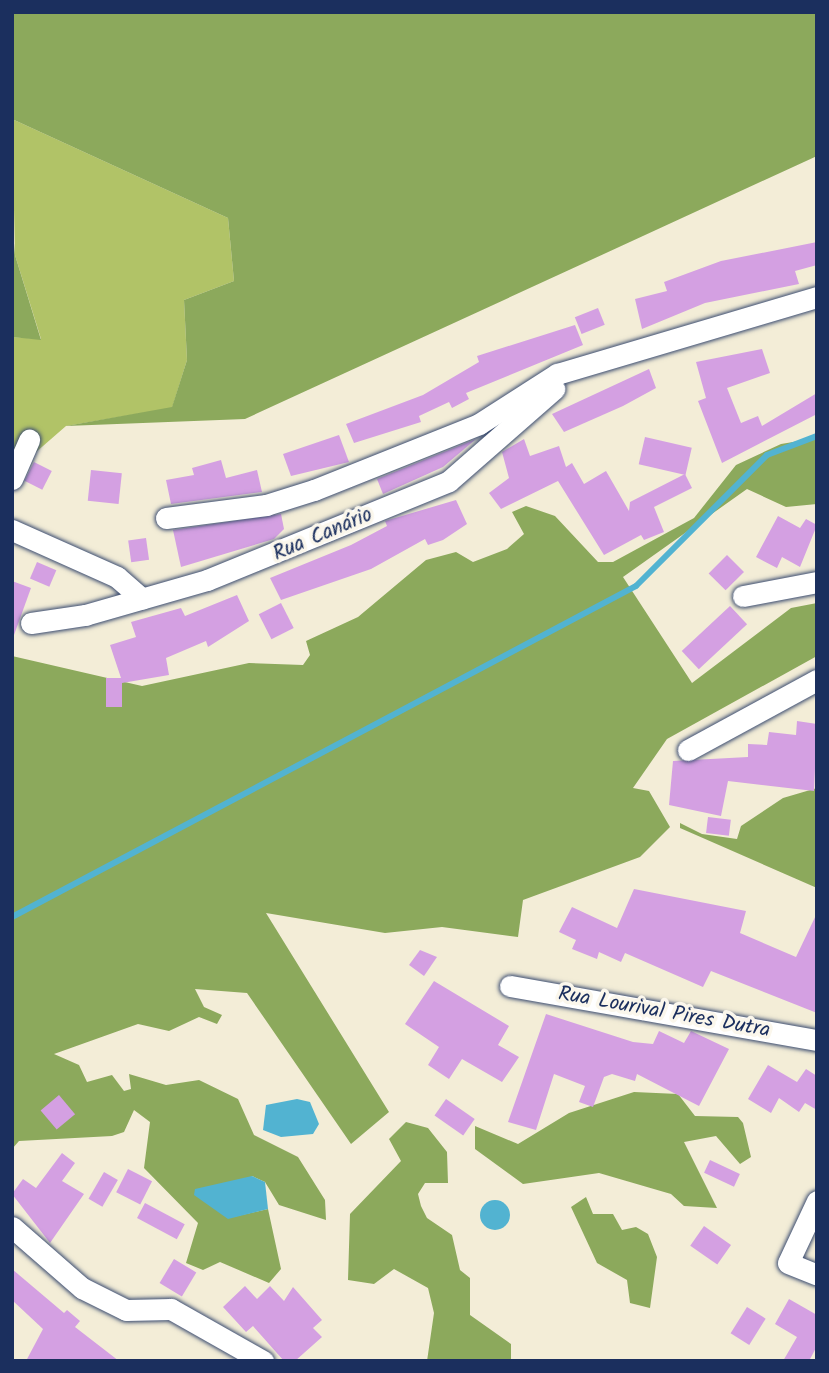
<!DOCTYPE html>
<html>
<head>
<meta charset="utf-8">
<style>
	body { margin:0 }
	#map { position:relative; width:829px; height:1373px; overflow:hidden; background:#f3edd7; font-family:Kalam,sans-serif }
	div>[style] { position:absolute }
	.green>* { inset:0; background:#b1c367 }
	.forest>* { inset:0; background:#8ca95c }
	.water>* { inset:0; background:#52b3d1 }
	.round { border-radius:50% }
	.stream>* { height:6px; margin:-3px; padding:0 3px; transform-origin:3px; border-radius:3px; background:#52b3d1 }
	.building>* { inset:0; background:#d4a0e2; transform-origin:0 0 }
	.roads { filter:drop-shadow(0 0 2px #3b4c70) drop-shadow(0 0 2px #3b4c70) }
	.street>* { height:21px; margin:-10.5px; padding:0 10.5px; transform-origin:10.5px; border-radius:10.5px; background:#fff }
	span { translate:-50% -50%; white-space:nowrap; text-align:center; line-height:1.15; -webkit-text-stroke:7px #fbf7ec; paint-order:stroke }
	.street-label { font-size:21px; color:#1b2f5e }
	.frame { position:absolute; inset:0; border:14px solid #1b2f5e; pointer-events:none }
</style>
</head>
<body>
<div id="map">
	<div class="green">
		<div style="clip-path:polygon(12px 119px,228px 218px,234px 281px,184px 300px,187px 360px,172px 408px,66px 426px,12px 473px,12px 337px,41px 339px,15px 255px)"></div>
	</div>
	<div class="forest">
		<div style="clip-path:polygon(12px 12px,817px 12px,817px 156px,245px 419px,66px 426px,172px 407px,187px 360px,184px 300px,234px 281px,228px 218px,12px 119px)"></div>
		<div style="clip-path:polygon(12px 219px,15px 255px,41px 340px,12px 337px)"></div>
		<div style="clip-path:polygon(817px 438px,817px 504px,786px 507px,747px 489px,623px 577px,692px 683px,791px 608px,817px 603px,817px 656px,667px 739px,633px 788px,649px 791px,670px 827px,640px 857px,523px 900px,518px 937px,442px 927px,385px 933px,266px 913px,389px 1112px,351px 1144px,247px 993px,195px 989px,204px 1007px,222px 1015px,217px 1024px,199px 1017px,169px 1031px,138px 1024px,54px 1054px,79px 1065px,87px 1082px,112px 1075px,124px 1091px,131px 1089px,129px 1074px,166px 1085px,199px 1080px,238px 1099px,254px 1135px,298px 1157px,325px 1200px,326px 1220px,279px 1205px,265px 1182px,252px 1176px,228px 1218px,268px 1209px,281px 1269px,269px 1283px,220px 1262px,203px 1270px,186px 1263px,198px 1223px,144px 1168px,150px 1122px,134px 1110px,124px 1132px,112px 1136px,19px 1141px,12px 1149px,12px 656px,142px 686px,249px 663px,303px 665px,310px 655px,306px 641px,358px 617px,426px 560px,456px 552px,473px 562px,507px 549px,524px 534px,512px 512px,526px 506px,555px 516px,598px 562px,613px 562px,694px 518px,736px 465px,781px 444px)"></div>
		<div style="clip-path:polygon(817px 788px,817px 888px,680px 828px,680px 823px,702px 834px,737px 839px,741px 826px,783px 798px)"></div>
		<div style="clip-path:polygon(634px 1092px,678px 1094px,695px 1116px,738px 1117px,743px 1123px,751px 1157px,740px 1164px,716px 1136px,684px 1142px,717px 1208px,684px 1206px,671px 1194px,599px 1173px,523px 1184px,475px 1149px,475px 1126px,518px 1144px,569px 1113px)"></div>
		<div style="clip-path:polygon(406px 1122px,428px 1128px,447px 1152px,448px 1183px,425px 1183px,418px 1194px,421px 1206px,427px 1218px,452px 1235px,460px 1270px,470px 1278px,470px 1315px,511px 1344px,511px 1361px,427px 1361px,434px 1313px,428px 1288px,394px 1269px,374px 1284px,348px 1280px,350px 1214px,401px 1161px,389px 1139px)"></div>
		<div style="clip-path:polygon(586px 1197px,593px 1214px,613px 1214px,622px 1230px,636px 1227px,648px 1234px,657px 1257px,650px 1308px,630px 1303px,627px 1280px,597px 1263px,571px 1207px)"></div>
	</div>
	<div class="water">
		<div style="clip-path:polygon(297px 1099px,310px 1102px,319px 1124px,313px 1134px,281px 1137px,263px 1130px,266px 1105px)"></div>
		<div style="clip-path:polygon(252px 1176px,265px 1182px,268px 1209px,228px 1219px,194px 1195px,195px 1189px)"></div>
		<div class="round" style="left:480px;top:1200px;width:30px;height:30px"></div>
	</div>
	<div class="stream">
		<div style="left:12px;top:917px;width:706px;rotate:-27.94deg"></div>
		<div style="left:636px;top:586px;width:185px;rotate:-45deg"></div>
		<div style="left:767px;top:455px;width:53px;rotate:-20.8deg"></div>
	</div>
	<div class="building">
		<div style="clip-path:polygon(817px 242px,817px 265px,795px 271px,799px 284px,705px 303px,642px 329px,635px 299px,667px 291px,664px 282px,721px 261px)"></div>
		<div style="left:598px;top:308px;width:18px;height:25px;rotate:68deg"></div>
		<div style="clip-path:polygon(575px 325px,583px 345px,466px 393px,469px 399px,452px 408px,449px 402px,419px 416px,421px 422px,354px 443px,346px 424px,423px 395px,479px 362px,477px 356px)"></div>
		<div style="clip-path:polygon(762px 349px,770px 373px,727px 388px,741px 423px,758px 416px,762px 426px,817px 393px,817px 414px,722px 463px,698px 401px,706px 398px,696px 362px)"></div>
		<div style="clip-path:polygon(649px 369px,656px 388px,623px 406px,564px 432px,552px 414px)"></div>
		<div style="clip-path:polygon(339px 435px,349px 462px,291px 476px,283px 454px)"></div>
		<div style="left:645px;top:437px;width:48px;height:28px;rotate:13deg"></div>
		<div style="clip-path:polygon(476px 439px,443px 467px,383px 494px,377px 479px)"></div>
		<div style="clip-path:polygon(524px 439px,530px 456px,559px 446px,566px 467px,572px 463px,584px 484px,606px 471px,629px 511px,630px 502px,685px 474px,692px 488px,654px 507px,664px 532px,644px 540px,641px 535px,604px 555px,558px 481px,501px 509px,489px 493px,509px 478px,502px 452px)"></div>
		<div style="clip-path:polygon(221px 460px,226px 478px,257px 470px,262px 492px,171px 504px,166px 480px,194px 475px,192px 468px)"></div>
		<div style="left:34px;top:462px;width:20px;height:21px;rotate:27deg"></div>
		<div style="left:91px;top:470px;width:31px;height:31px;rotate:6deg"></div>
		<div style="clip-path:polygon(456px 500px,467px 524px,443px 540px,428px 545px,425px 539px,371px 569px,281px 600px,270px 578px,351px 545px,387px 526px,385px 521px)"></div>
		<div style="clip-path:polygon(281px 514px,284px 529px,274px 539px,181px 567px,173px 530px)"></div>
		<div style="clip-path:polygon(778px 516px,800px 528px,806px 519px,817px 525px,800px 567px,782px 557px,777px 568px,756px 557px)"></div>
		<div style="left:146px;top:538px;width:22px;height:18px;rotate:82deg"></div>
		<div style="left:727px;top:555px;width:24px;height:26px;rotate:45deg"></div>
		<div style="left:37px;top:562px;width:21px;height:18px;rotate:23deg"></div>
		<div style="clip-path:polygon(12px 581px,31px 588px,14px 635px,12px 634px)"></div>
		<div style="clip-path:polygon(237px 595px,249px 621px,208px 647px,206px 641px,166px 658px,169px 675px,122px 683px,122px 707px,106px 707px,106px 678px,121px 678px,110px 645px,136px 637px,131px 622px,181px 608px,185px 616px)"></div>
		<div style="left:281px;top:603px;width:28px;height:25px;rotate:63deg"></div>
		<div style="left:730px;top:606px;width:25px;height:66px;rotate:47deg"></div>
		<div style="clip-path:polygon(797px 721px,817px 724px,814px 791px,728px 781px,721px 816px,669px 805px,673px 761px,748px 757px,748px 744px,767px 745px,769px 732px,796px 735px)"></div>
		<div style="left:708px;top:817px;width:23px;height:16px;rotate:7deg"></div>
		<div style="clip-path:polygon(634px 889px,746px 911px,740px 933px,796px 957px,817px 913px,817px 1013px,711px 971px,703px 987px,625px 953px,621px 962px,599px 952px,597px 959px,572px 949px,576px 940px,559px 932px,572px 907px,617px 928px)"></div>
		<div style="clip-path:polygon(420px 950px,437px 957px,424px 976px,409px 965px)"></div>
		<div style="clip-path:polygon(434px 981px,509px 1026px,498px 1045px,519px 1057px,502px 1082px,462px 1059px,449px 1079px,428px 1065px,439px 1047px,405px 1024px)"></div>
		<div style="clip-path:polygon(546px 1014px,633px 1042px,653px 1044px,659px 1031px,684px 1043px,691px 1031px,729px 1049px,699px 1106px,637px 1074px,635px 1081px,612px 1074px,604px 1077px,593px 1107px,579px 1102px,585px 1086px,554px 1074px,536px 1130px,508px 1122px)"></div>
		<div style="clip-path:polygon(768px 1065px,797px 1082px,806px 1069px,817px 1076px,817px 1110px,805px 1103px,799px 1112px,779px 1098px,771px 1113px,748px 1099px)"></div>
		<div style="left:59px;top:1095px;width:25px;height:24px;rotate:50deg"></div>
		<div style="left:446px;top:1099px;width:35px;height:20px;rotate:35deg"></div>
		<div style="clip-path:polygon(62px 1153px,75px 1163px,62px 1181px,84px 1194px,50px 1243px,12px 1194px,23px 1179px,36px 1188px)"></div>
		<div style="left:710px;top:1160px;width:33px;height:14px;rotate:25deg"></div>
		<div style="left:128px;top:1169px;width:27px;height:26px;rotate:27deg"></div>
		<div style="left:104px;top:1172px;width:16px;height:31px;rotate:30deg"></div>
		<div style="left:145px;top:1203px;width:45px;height:17px;rotate:28deg"></div>
		<div style="left:704px;top:1226px;width:33px;height:24px;rotate:35deg"></div>
		<div style="left:174px;top:1259px;width:26px;height:28px;rotate:31deg"></div>
		<div style="clip-path:polygon(12px 1269px,64px 1313px,67px 1310px,80px 1321px,75px 1327px,119px 1361px,26px 1361px,43px 1329px,12px 1300px)"></div>
		<div style="clip-path:polygon(245px 1286px,257px 1299px,270px 1286px,284px 1301px,293px 1287px,322px 1320px,313px 1328px,322px 1337px,295px 1361px,284px 1361px,253px 1326px,246px 1332px,223px 1307px)"></div>
		<div style="clip-path:polygon(789px 1299px,817px 1315px,817px 1346px,809px 1361px,783px 1361px,797px 1337px,775px 1324px)"></div>
		<div style="left:747px;top:1307px;width:22px;height:31px;rotate:32deg"></div>
	</div>
	<div class="roads">
		<div class="street">
			<div style="left:12px;top:479px;width:43px;rotate:-66.4deg"></div>
			<div style="left:166px;top:518px;width:101px;rotate:-7.4deg"></div>
			<div style="left:266px;top:505px;width:50px;rotate:-17.4deg"></div>
			<div style="left:314px;top:490px;width:178px;rotate:-21.8deg"></div>
			<div style="left:479px;top:424px;width:93px;rotate:-32.7deg"></div>
			<div style="left:557px;top:374px;width:271px;rotate:-16.5deg"></div>
			<div style="left:12px;top:530px;width:115px;rotate:24.1deg"></div>
			<div style="left:117px;top:577px;width:33px;rotate:41deg"></div>
			<div style="left:743px;top:596px;width:75px;rotate:-10.7deg"></div>
			<div style="left:31px;top:623px;width:55px;rotate:-8.4deg"></div>
			<div style="left:85px;top:615px;width:127px;rotate:-16deg"></div>
			<div style="left:207px;top:580px;width:261px;rotate:-22.2deg"></div>
			<div style="left:449px;top:481px;width:140px;rotate:-41.2deg"></div>
			<div style="left:688px;top:750px;width:147px;rotate:-28.5deg"></div>
			<div style="left:510px;top:986px;width:312px;rotate:10deg"></div>
			<div style="left:817px;top:1201px;width:68px;rotate:115.1deg"></div>
			<div style="left:788px;top:1263px;width:31px;rotate:22deg"></div>
			<div style="left:12px;top:1227px;width:93px;rotate:41.1deg"></div>
			<div style="left:82px;top:1288px;width:49px;rotate:26.6deg"></div>
			<div style="left:126px;top:1310px;width:45px;rotate:-1.3deg"></div>
			<div style="left:171px;top:1309px;width:106px;rotate:29.5deg"></div>
		</div>
	</div>
	<div class="street-label">
		<span style="left:323px;top:535px;rotate:-23deg">Rua Canário</span>
		<span style="left:664px;top:1013px;rotate:10deg">Rua Lourival Pires Dutra</span>
	</div>
	<div class="frame"></div>
</div>
</body>
</html>
